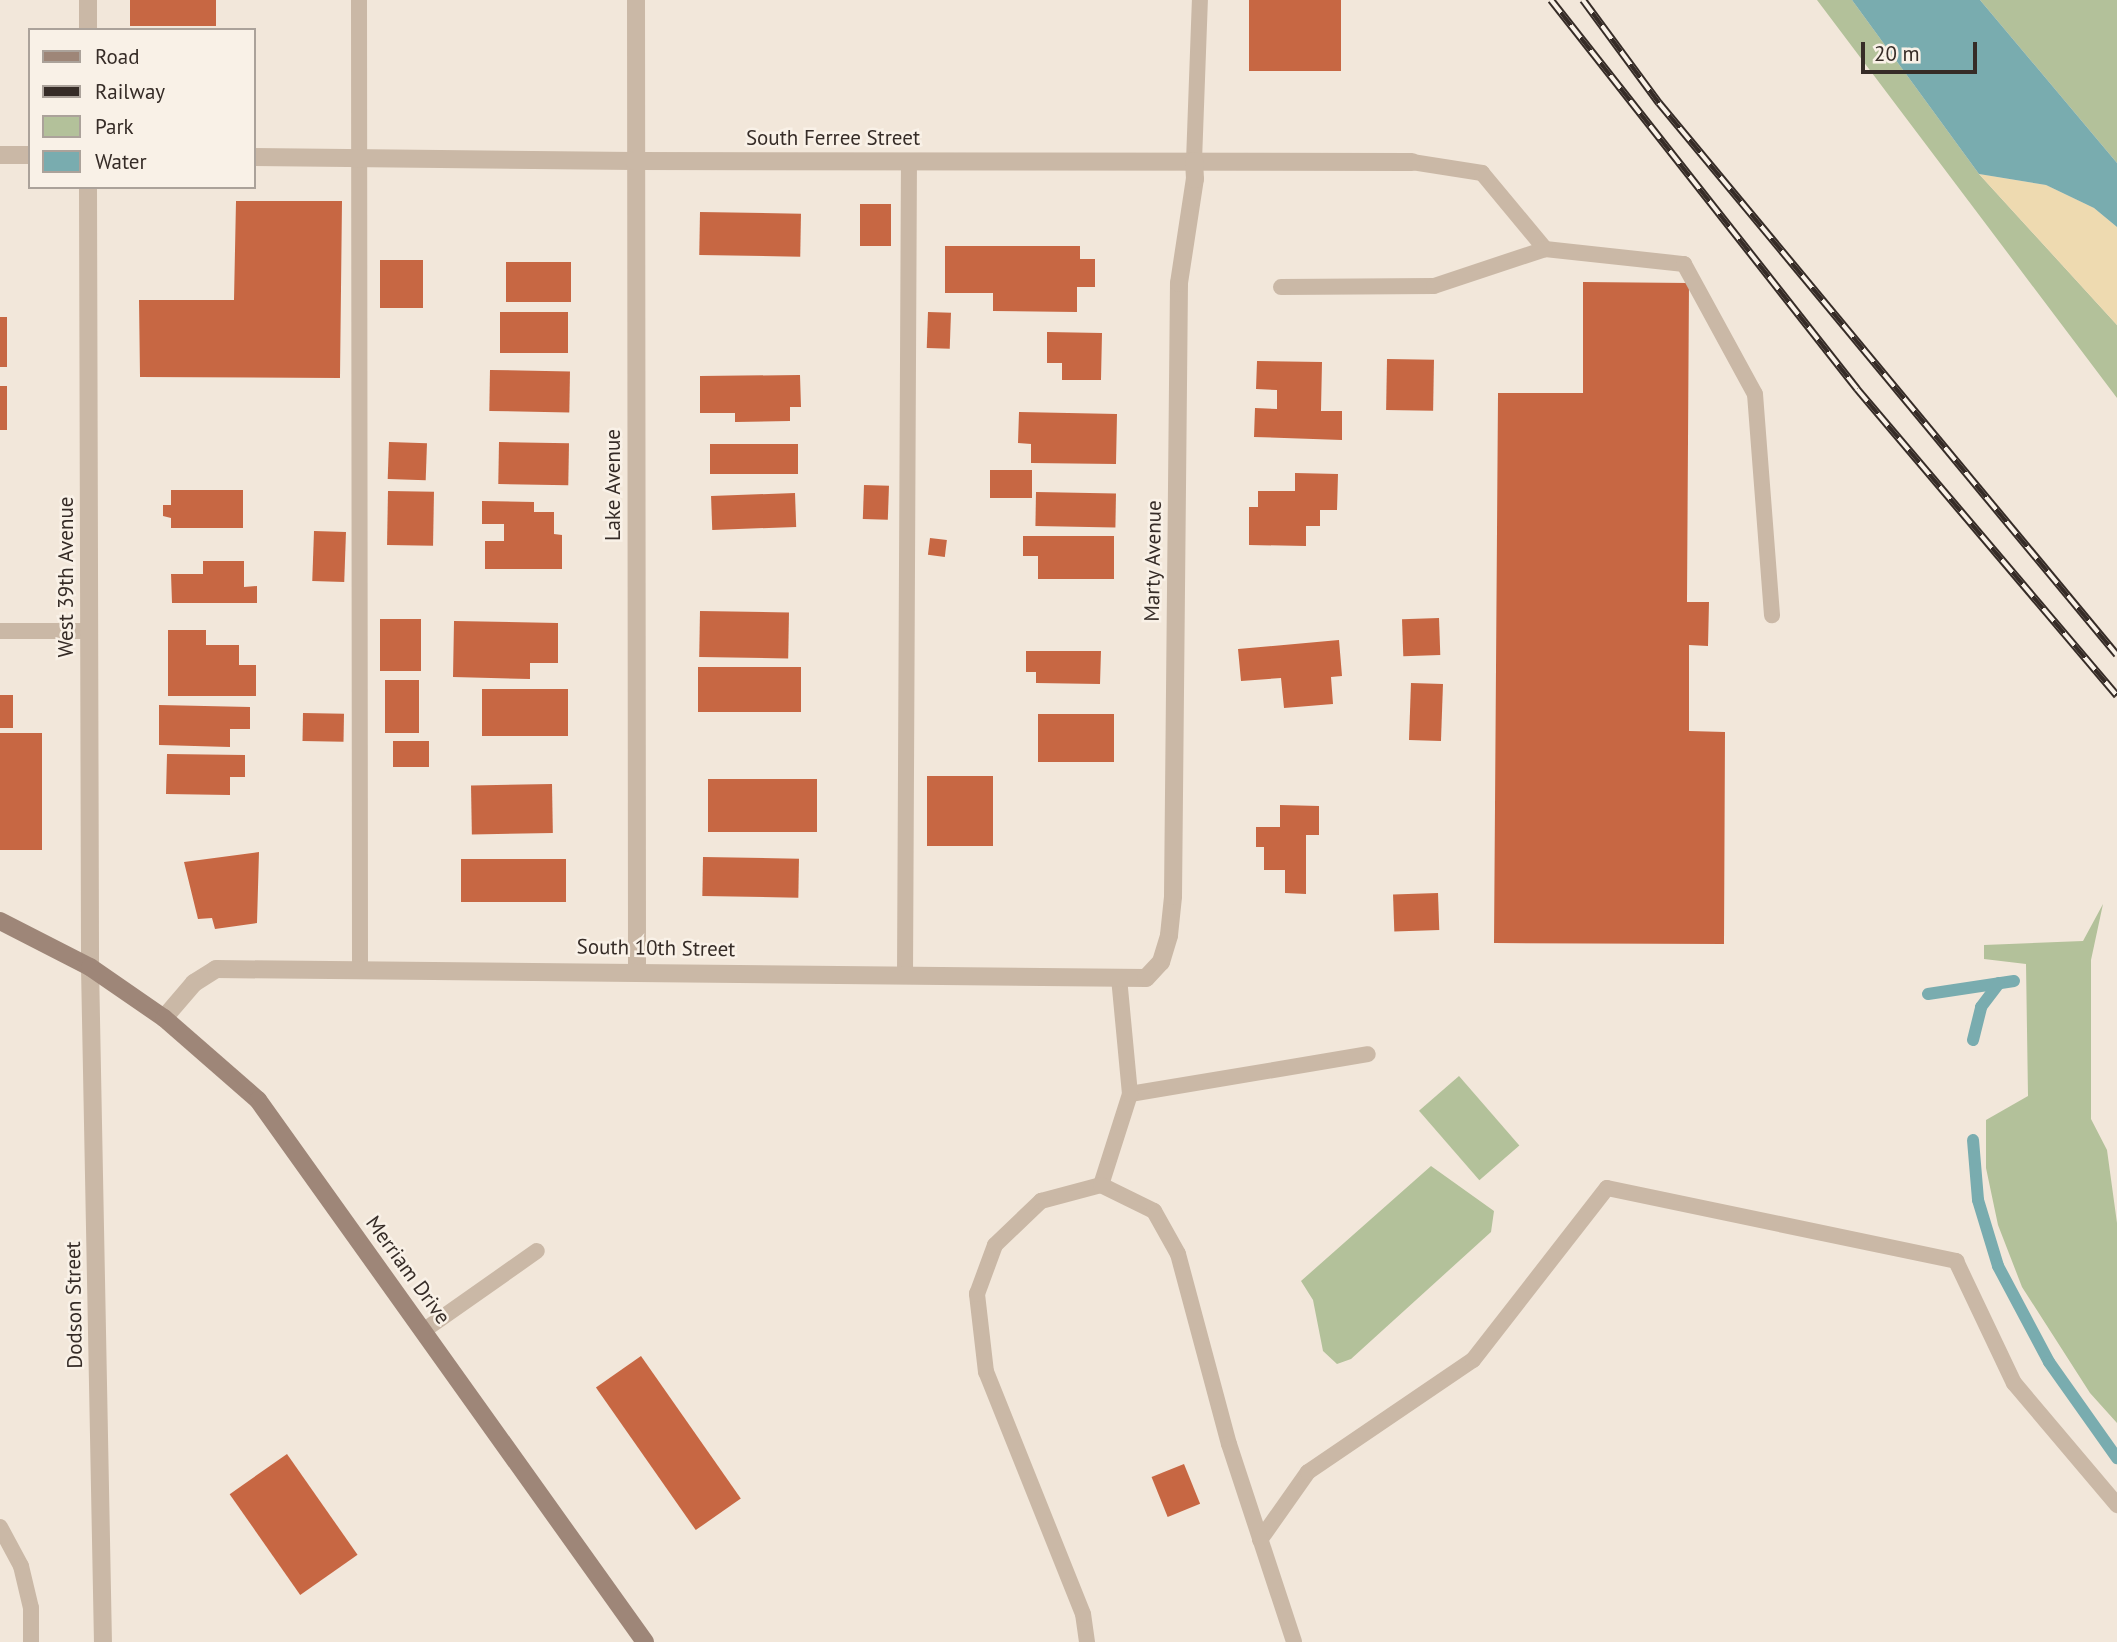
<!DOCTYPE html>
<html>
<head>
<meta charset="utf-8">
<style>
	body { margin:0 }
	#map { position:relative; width:2117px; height:1642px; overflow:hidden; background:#f2e7da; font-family:"PT Sans",sans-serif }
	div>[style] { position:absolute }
	.green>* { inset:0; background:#b3c19a; transform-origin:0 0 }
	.sand>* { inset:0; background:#eedab0 }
	.water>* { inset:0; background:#79acaf }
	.stream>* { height:12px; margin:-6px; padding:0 6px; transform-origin:6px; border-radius:6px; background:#79acaf }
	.building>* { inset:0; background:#c76743; transform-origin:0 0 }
	.lane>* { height:16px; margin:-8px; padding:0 8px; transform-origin:8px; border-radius:8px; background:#cab8a6 }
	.street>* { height:18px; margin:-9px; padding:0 9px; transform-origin:9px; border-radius:9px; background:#cab8a6 }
	.secondary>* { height:18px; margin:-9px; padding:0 9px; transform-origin:9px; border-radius:9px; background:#9e8678 }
	.rail>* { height:8px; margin-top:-4px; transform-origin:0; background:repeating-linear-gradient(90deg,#f9f1e7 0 16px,#362c27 0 32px); box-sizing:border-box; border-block:2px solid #362c27 }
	span { translate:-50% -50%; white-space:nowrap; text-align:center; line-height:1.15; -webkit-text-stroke:5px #f9f1e7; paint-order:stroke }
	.street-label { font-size:21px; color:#362c27 }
	.legend { position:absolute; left:28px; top:28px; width:228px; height:161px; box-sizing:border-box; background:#f9f1e7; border:2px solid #aba29a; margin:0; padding:9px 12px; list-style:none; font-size:21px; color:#362c27 }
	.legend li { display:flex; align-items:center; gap:14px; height:35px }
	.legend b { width:35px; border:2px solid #aba29a }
	.scale { position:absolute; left:1861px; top:42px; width:116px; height:32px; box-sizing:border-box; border:4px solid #362c27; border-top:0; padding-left:9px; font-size:21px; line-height:24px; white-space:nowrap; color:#362c27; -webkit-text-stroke:5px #f9f1e7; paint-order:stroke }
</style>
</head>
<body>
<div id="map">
	<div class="green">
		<div style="clip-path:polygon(1817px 0,1852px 0,1979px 174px,2117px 325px,2117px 398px)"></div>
		<div style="clip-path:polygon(1980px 0,2117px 0,2117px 163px)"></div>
		<div style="clip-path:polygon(2103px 904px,2091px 960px,2091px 1119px,2107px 1150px,2117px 1223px,2117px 1423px,2090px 1393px,2022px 1287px,1998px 1225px,1986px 1168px,1986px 1120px,2028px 1096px,2026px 964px,1984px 959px,1984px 945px,2083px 941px)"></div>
		<div style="left:1459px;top:1076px;width:92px;height:53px;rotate:49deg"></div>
		<div style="clip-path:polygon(1431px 1166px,1494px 1211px,1491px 1232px,1351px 1359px,1337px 1364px,1323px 1351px,1313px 1300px,1301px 1281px)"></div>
	</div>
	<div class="sand">
		<div style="clip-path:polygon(1979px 174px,2046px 185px,2094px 208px,2117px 227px,2117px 325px)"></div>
	</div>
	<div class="water">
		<div style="clip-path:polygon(1852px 0,1980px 0,2117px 163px,2117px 227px,2094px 208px,2046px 185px,1979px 174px)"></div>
	</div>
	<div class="stream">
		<div style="left:1928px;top:994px;width:87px;rotate:-8.6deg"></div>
		<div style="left:1973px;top:1040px;width:34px;rotate:-76deg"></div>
		<div style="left:1981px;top:1007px;width:30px;rotate:-53deg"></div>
		<div style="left:1973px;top:1140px;width:60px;rotate:85.2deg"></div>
		<div style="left:1978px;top:1200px;width:69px;rotate:73.1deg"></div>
		<div style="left:1998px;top:1266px;width:109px;rotate:62deg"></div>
		<div style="left:2049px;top:1362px;width:118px;rotate:54.7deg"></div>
	</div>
	<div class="building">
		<div style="left:130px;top:0;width:86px;height:26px"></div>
		<div style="left:1249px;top:0;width:92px;height:71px"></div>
		<div style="clip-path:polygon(236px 201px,342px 201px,340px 378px,140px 377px,139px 300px,234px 300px)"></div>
		<div style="left:860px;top:204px;width:31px;height:42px"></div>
		<div style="left:700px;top:212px;width:101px;height:43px;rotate:1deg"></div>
		<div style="clip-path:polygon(945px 246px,1080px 246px,1080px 259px,1095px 259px,1095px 287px,1077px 287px,1077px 312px,993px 311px,993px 293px,945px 293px)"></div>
		<div style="left:380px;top:260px;width:43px;height:48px"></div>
		<div style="left:506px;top:262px;width:65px;height:40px"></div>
		<div style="clip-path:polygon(1583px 282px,1689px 283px,1687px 602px,1709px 602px,1708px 646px,1689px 645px,1689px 731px,1725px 732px,1724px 944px,1494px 943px,1498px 393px,1583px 393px)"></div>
		<div style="left:500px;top:312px;width:68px;height:41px"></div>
		<div style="left:928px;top:312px;width:23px;height:36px;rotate:2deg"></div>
		<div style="left:0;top:317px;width:7px;height:50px"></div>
		<div style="clip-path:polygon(1047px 332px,1102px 333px,1101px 380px,1062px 380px,1062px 363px,1047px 363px)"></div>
		<div style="left:1387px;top:359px;width:47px;height:51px;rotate:1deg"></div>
		<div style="clip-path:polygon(1257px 361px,1322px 362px,1321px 411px,1342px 411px,1342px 440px,1254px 437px,1255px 408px,1277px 409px,1277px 390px,1256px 389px)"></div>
		<div style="left:490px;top:370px;width:80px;height:41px;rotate:1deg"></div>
		<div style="clip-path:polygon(800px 375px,801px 407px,790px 407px,790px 421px,735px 422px,735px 413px,700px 413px,700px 376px)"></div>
		<div style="left:0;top:386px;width:7px;height:44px"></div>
		<div style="clip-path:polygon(1019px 412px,1117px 414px,1116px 464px,1031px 463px,1031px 444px,1018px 443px)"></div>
		<div style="left:389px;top:442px;width:38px;height:37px;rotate:2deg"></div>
		<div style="left:499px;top:442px;width:70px;height:42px;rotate:1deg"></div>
		<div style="left:710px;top:444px;width:88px;height:30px"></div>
		<div style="left:990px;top:470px;width:42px;height:28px"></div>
		<div style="clip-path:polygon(1295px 473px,1338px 474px,1337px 510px,1320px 510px,1320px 526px,1306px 526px,1306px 546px,1249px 545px,1249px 507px,1258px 507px,1258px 491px,1295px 491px)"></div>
		<div style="left:864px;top:485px;width:25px;height:34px;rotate:2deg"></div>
		<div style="clip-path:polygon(171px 490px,243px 490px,243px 528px,171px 528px,171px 518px,163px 516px,163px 505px,171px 505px)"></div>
		<div style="left:388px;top:491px;width:46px;height:54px;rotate:1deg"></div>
		<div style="left:1036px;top:492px;width:80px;height:34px;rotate:1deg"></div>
		<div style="left:795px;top:493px;width:34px;height:84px;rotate:88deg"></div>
		<div style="clip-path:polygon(482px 501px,534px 502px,534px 512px,554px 512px,554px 534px,562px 535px,562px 569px,485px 569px,485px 541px,504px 541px,504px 524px,482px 524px)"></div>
		<div style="left:314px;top:531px;width:32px;height:50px;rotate:2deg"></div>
		<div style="clip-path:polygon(1023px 536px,1114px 536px,1114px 579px,1038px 579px,1038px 556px,1023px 556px)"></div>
		<div style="left:930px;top:538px;width:17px;height:17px;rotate:7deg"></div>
		<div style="clip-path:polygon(203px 561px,244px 561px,244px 587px,257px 586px,257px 603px,172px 603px,171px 574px,203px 574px)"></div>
		<div style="left:700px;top:611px;width:89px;height:46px;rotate:1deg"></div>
		<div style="left:1439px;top:618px;width:37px;height:37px;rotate:88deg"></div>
		<div style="left:380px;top:619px;width:41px;height:52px"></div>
		<div style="clip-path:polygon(454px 621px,558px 623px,558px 663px,530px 663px,530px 679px,453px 677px)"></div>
		<div style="clip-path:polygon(168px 630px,206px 630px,206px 645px,239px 645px,239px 665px,256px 665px,256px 696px,168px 696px)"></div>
		<div style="clip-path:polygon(1339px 640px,1342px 676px,1331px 677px,1333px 704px,1284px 708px,1281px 678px,1241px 681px,1238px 649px)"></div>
		<div style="clip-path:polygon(1026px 651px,1101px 651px,1100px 684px,1036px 683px,1036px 672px,1026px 672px)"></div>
		<div style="left:698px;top:667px;width:103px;height:45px"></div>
		<div style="left:385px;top:680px;width:34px;height:53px"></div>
		<div style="left:1411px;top:683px;width:32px;height:57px;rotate:2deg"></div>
		<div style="left:482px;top:689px;width:86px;height:47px"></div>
		<div style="left:0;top:695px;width:13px;height:33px"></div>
		<div style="clip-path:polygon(159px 705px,250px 707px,250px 729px,230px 729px,230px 747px,159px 745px)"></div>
		<div style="left:303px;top:713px;width:41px;height:28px;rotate:1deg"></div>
		<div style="left:1038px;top:714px;width:76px;height:48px"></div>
		<div style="left:0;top:733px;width:42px;height:117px"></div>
		<div style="left:393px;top:741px;width:36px;height:26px"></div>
		<div style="clip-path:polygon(167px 754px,245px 755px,245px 777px,230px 777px,230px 795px,166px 794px)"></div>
		<div style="left:927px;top:776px;width:66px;height:70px"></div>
		<div style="left:817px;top:779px;width:53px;height:109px;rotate:90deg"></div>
		<div style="left:552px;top:784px;width:49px;height:81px;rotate:89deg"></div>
		<div style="clip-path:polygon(1280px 805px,1319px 806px,1319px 835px,1306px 835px,1306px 894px,1285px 893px,1285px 870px,1264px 870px,1264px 847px,1256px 847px,1256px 827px,1280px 827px)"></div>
		<div style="clip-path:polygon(259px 852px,257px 923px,215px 929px,212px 918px,198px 919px,184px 862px)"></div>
		<div style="left:703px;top:857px;width:96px;height:39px;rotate:1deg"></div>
		<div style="left:461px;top:859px;width:105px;height:43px"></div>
		<div style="left:1438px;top:893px;width:37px;height:45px;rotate:88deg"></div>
		<div style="left:641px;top:1356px;width:174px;height:55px;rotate:55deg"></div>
		<div style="left:287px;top:1454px;width:123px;height:70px;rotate:55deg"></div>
		<div style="left:1184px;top:1464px;width:43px;height:35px;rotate:68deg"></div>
	</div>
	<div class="lane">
		<div style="left:359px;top:0;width:969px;rotate:89.94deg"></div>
		<div style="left:1194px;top:161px;width:161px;rotate:-87.9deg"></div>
		<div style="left:1412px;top:162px;width:71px;rotate:8.9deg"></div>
		<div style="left:1482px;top:173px;width:99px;rotate:50.3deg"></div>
		<div style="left:1545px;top:249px;width:140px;rotate:6.2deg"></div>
		<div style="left:1684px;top:264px;width:148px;rotate:61.4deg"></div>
		<div style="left:1755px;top:394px;width:222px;rotate:85.6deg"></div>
		<div style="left:1281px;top:287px;width:153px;rotate:-0.4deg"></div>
		<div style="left:1434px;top:286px;width:117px;rotate:-18.4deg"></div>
		<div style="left:0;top:631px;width:89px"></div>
		<div style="left:905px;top:975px;width:814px;rotate:-89.72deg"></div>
		<div style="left:1130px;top:1094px;width:241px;rotate:-9.5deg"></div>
		<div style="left:1101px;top:1185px;width:96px;rotate:-72.3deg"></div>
		<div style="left:1130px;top:1094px;width:117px;rotate:-95.4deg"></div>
		<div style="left:423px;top:1331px;width:139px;rotate:-35.1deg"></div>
		<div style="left:0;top:1527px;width:44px;rotate:61.7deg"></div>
		<div style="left:21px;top:1566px;width:43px;rotate:76.6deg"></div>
		<div style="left:31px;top:1608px;width:34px;rotate:90deg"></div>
		<div style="left:1260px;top:1540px;width:83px;rotate:-54.8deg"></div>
		<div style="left:1308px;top:1472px;width:199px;rotate:-34.2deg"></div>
		<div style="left:1473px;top:1360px;width:218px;rotate:-52.1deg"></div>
		<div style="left:1607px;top:1188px;width:357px;rotate:11.8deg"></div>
		<div style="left:1956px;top:1261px;width:135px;rotate:64.6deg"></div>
		<div style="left:2014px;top:1383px;width:160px;rotate:49.8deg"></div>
		<div style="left:1087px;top:1642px;width:28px;rotate:-98deg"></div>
		<div style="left:1083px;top:1614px;width:261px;rotate:-111.8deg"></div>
		<div style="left:986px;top:1372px;width:79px;rotate:-96.6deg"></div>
		<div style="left:977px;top:1294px;width:52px;rotate:-69.8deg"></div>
		<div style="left:995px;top:1245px;width:64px;rotate:-43.7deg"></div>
		<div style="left:1041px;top:1201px;width:62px;rotate:-14.9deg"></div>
		<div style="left:1101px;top:1185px;width:59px;rotate:26.1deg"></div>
		<div style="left:1154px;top:1211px;width:49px;rotate:60.8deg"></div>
		<div style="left:1178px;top:1254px;width:197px;rotate:75deg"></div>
		<div style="left:1229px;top:1444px;width:208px;rotate:71.8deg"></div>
	</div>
	<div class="street">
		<div style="left:88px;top:0;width:30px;rotate:90deg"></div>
		<div style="left:636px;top:0;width:971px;rotate:89.94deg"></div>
		<div style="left:0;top:155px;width:30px"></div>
		<div style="left:254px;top:157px;width:380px;rotate:0.6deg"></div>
		<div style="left:634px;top:161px;width:778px;rotate:0.07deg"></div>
		<div style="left:88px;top:187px;width:780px;rotate:89.85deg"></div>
		<div style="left:90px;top:967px;width:675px;rotate:88.9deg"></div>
		<div style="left:164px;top:1018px;width:46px;rotate:-49.4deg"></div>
		<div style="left:194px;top:983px;width:26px;rotate:-32deg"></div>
		<div style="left:216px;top:969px;width:930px;rotate:0.55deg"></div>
		<div style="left:1146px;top:978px;width:22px;rotate:-47deg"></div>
		<div style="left:1161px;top:962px;width:28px;rotate:-73deg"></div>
		<div style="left:1169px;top:935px;width:39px;rotate:-84deg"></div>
		<div style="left:1173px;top:896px;width:613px;rotate:-89.44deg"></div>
		<div style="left:1179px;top:283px;width:105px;rotate:-81.3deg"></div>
		<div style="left:1195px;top:179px;width:18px;rotate:-93deg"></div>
	</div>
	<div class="secondary">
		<div style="left:0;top:921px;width:101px;rotate:27.1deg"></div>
		<div style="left:90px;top:967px;width:90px;rotate:34.6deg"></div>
		<div style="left:164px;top:1018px;width:125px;rotate:41.1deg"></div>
		<div style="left:258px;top:1100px;width:666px;rotate:54.47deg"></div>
	</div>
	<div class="rail">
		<div style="left:1551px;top:0;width:495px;rotate:51.8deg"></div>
		<div style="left:1857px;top:389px;width:402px;rotate:49.7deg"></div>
		<div style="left:1583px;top:0;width:128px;rotate:53.6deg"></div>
		<div style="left:1659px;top:103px;width:717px;rotate:50.32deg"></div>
	</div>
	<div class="street-label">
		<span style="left:833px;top:138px">South Ferree Street</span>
		<span style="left:613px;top:485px;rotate:-90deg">Lake Avenue</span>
		<span style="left:1153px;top:561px;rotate:-89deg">Marty Avenue</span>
		<span style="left:66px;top:577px;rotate:-90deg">West 39th Avenue</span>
		<span style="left:656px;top:948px;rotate:1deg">South 10th Street</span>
		<span style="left:408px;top:1270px;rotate:54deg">Merriam Drive</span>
		<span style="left:74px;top:1305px;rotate:-91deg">Dodson Street</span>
	</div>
	<ul class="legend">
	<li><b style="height:9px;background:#9e8678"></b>Road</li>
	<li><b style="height:9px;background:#362c27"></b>Railway</li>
	<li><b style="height:19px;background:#b3c19a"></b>Park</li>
	<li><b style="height:19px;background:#79acaf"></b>Water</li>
	</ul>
	<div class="scale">20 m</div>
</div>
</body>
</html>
